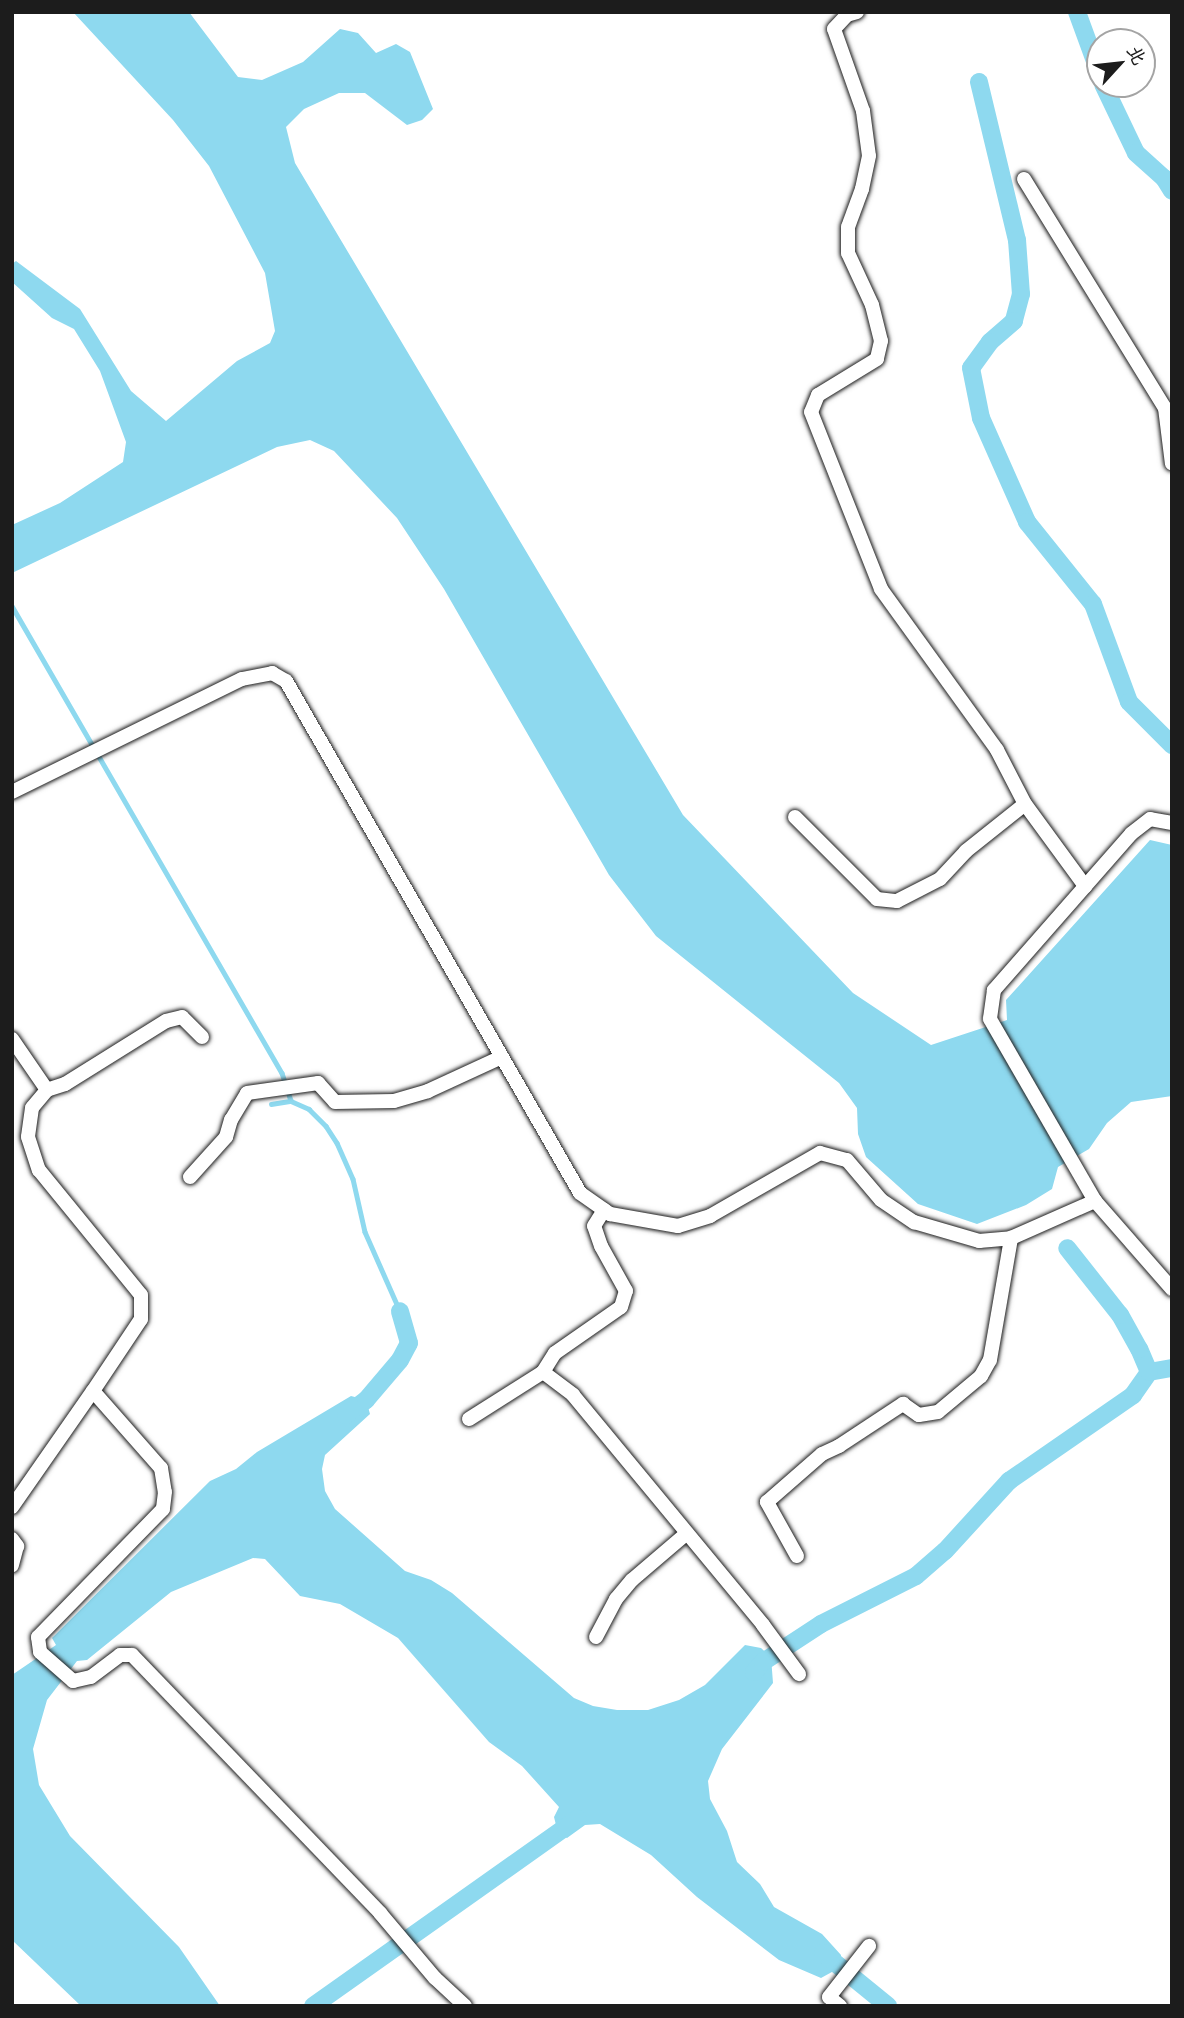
<!DOCTYPE html>
<html>
<head>
<meta charset="utf-8">
<style>
	body { margin:0 }
	#map { position:relative; width:1184px; height:2018px; overflow:hidden; background:#fff; font-family:"Playpen Sans","LXGW WenKai TC",sans-serif }
	div>[style] { position:absolute }
	.water>* { inset:0; background:#8ed9ef }
	.stream>* { height:4.5px; margin:-2.25px; padding:0 2.25px; transform-origin:2.25px; border-radius:2.25px; background:#8ed9ef }
	.canal>* { height:18px; margin:-9px; padding:0 9px; transform-origin:9px; border-radius:9px; background:#8ed9ef }
	.roads { filter:drop-shadow(0 0 2px #1c1c1c) drop-shadow(0 0 2px #1c1c1c) }
	.minor>* { height:14px; margin:-7px; padding:0 7px; transform-origin:7px; border-radius:7px; background:#fff }
	span { translate:-50% -50%; white-space:nowrap; text-align:center; line-height:1.15; -webkit-text-stroke:5px #fff; paint-order:stroke }
	.frame { position:absolute; inset:0; border:14px solid #1c1c1c; pointer-events:none }
	.north { position:absolute; left:1086px; top:28px; width:70px; height:70px; box-sizing:border-box; background:#fff; border:2px solid #a4a4a4; border-radius:50%; rotate:63deg; font-size:19px; font-weight:700; line-height:28px; text-align:center; color:#1c1c1c }
	.north::after { content:''; display:block; margin:auto; width:24px; height:32px; background:#1c1c1c; clip-path:polygon(50% 0,100% 100%,50% 72%,0 100%) }
</style>
</head>
<body>
<div id="map">
	<div class="water">
		<div style="clip-path:polygon(73px 12px,189px 12px,238px 77px,262px 80px,303px 62px,340px 29px,358px 33px,376px 53px,396px 44px,410px 52px,433px 109px,422px 120px,407px 125px,365px 93px,339px 93px,304px 109px,286px 127px,295px 163px,683px 815px,853px 993px,931px 1045px,1007px 1020px,1006px 1000px,1150px 840px,1172px 845px,1172px 1096px,1131px 1102px,1107px 1123px,1089px 1149px,1058px 1167px,1052px 1189px,1026px 1205px,977px 1224px,918px 1204px,866px 1157px,858px 1134px,857px 1108px,839px 1083px,656px 936px,609px 875px,444px 589px,397px 518px,334px 451px,310px 440px,277px 447px,12px 573px,12px 525px,60px 503px,123px 462px,126px 442px,100px 371px,74px 329px,52px 318px,12px 282px,12px 264px,16px 261px,80px 309px,131px 391px,166px 421px,237px 361px,270px 343px,275px 331px,265px 273px,209px 166px,173px 120px)"></div>
		<div style="clip-path:polygon(351px 1396px,366px 1400px,370px 1414px,325px 1455px,322px 1469px,325px 1491px,335px 1509px,405px 1571px,431px 1580px,452px 1593px,574px 1698px,593px 1706px,617px 1710px,648px 1710px,679px 1700px,705px 1685px,745px 1645px,761px 1648px,771px 1657px,773px 1683px,722px 1749px,708px 1781px,710px 1799px,727px 1831px,737px 1862px,760px 1884px,774px 1907px,822px 1934px,841px 1955px,841px 1967px,821px 1978px,779px 1960px,697px 1897px,651px 1855px,600px 1824px,585px 1825px,567px 1838px,558px 1833px,554px 1817px,559px 1807px,522px 1766px,489px 1742px,398px 1638px,340px 1604px,300px 1596px,265px 1559px,253px 1558px,171px 1592px,87px 1660px,77px 1661px,47px 1700px,33px 1749px,39px 1785px,70px 1836px,179px 1947px,220px 2006px,81px 2006px,12px 1940px,12px 1675px,56px 1645px,52px 1638px,210px 1481px,236px 1469px,257px 1452px)"></div>
	</div>
	<div class="stream">
		<div style="left:12px;top:606px;width:539px;rotate:59.97deg"></div>
		<div style="left:282px;top:1073px;width:29px;rotate:72deg"></div>
		<div style="left:271px;top:1104px;width:20px;rotate:-9deg"></div>
		<div style="left:291px;top:1101px;width:20px;rotate:24deg"></div>
		<div style="left:309px;top:1109px;width:24px;rotate:45deg"></div>
		<div style="left:326px;top:1126px;width:20px;rotate:57deg"></div>
		<div style="left:337px;top:1143px;width:39px;rotate:66deg"></div>
		<div style="left:353px;top:1179px;width:54px;rotate:77.2deg"></div>
		<div style="left:365px;top:1232px;width:86px;rotate:66.1deg"></div>
	</div>
	<div class="canal">
		<div style="left:1077px;top:12px;width:67px;rotate:69.9deg"></div>
		<div style="left:979px;top:82px;width:163px;rotate:76.5deg"></div>
		<div style="left:1017px;top:240px;width:54px;rotate:85.8deg"></div>
		<div style="left:1021px;top:294px;width:28px;rotate:105deg"></div>
		<div style="left:1014px;top:321px;width:32px;rotate:139deg"></div>
		<div style="left:990px;top:342px;width:32px;rotate:126deg"></div>
		<div style="left:971px;top:368px;width:51px;rotate:78.7deg"></div>
		<div style="left:981px;top:418px;width:114px;rotate:66.1deg"></div>
		<div style="left:1027px;top:522px;width:105px;rotate:51.2deg"></div>
		<div style="left:1093px;top:604px;width:104px;rotate:69.8deg"></div>
		<div style="left:1129px;top:702px;width:61px;rotate:45deg"></div>
		<div style="left:1103px;top:84px;width:76px;rotate:64.4deg"></div>
		<div style="left:1136px;top:153px;width:38px;rotate:42deg"></div>
		<div style="left:1164px;top:178px;width:15px;rotate:58deg"></div>
		<div style="left:1149px;top:1372px;width:23px;rotate:-10deg"></div>
		<div style="left:346px;top:1415px;width:25px;rotate:-37deg"></div>
		<div style="left:366px;top:1400px;width:52px;rotate:-49.6deg"></div>
		<div style="left:400px;top:1360px;width:19px;rotate:-62deg"></div>
		<div style="left:409px;top:1343px;width:33px;rotate:-106deg"></div>
		<div style="left:754px;top:1672px;width:13px;rotate:-48deg"></div>
		<div style="left:763px;top:1662px;width:69px;rotate:-33.2deg"></div>
		<div style="left:821px;top:1624px;width:106px;rotate:-26.8deg"></div>
		<div style="left:916px;top:1576px;width:38px;rotate:-41deg"></div>
		<div style="left:945px;top:1551px;width:95px;rotate:-47.6deg"></div>
		<div style="left:1009px;top:1481px;width:151px;rotate:-34.7deg"></div>
		<div style="left:1133px;top:1395px;width:28px;rotate:-55deg"></div>
		<div style="left:1149px;top:1372px;width:25px;rotate:-113deg"></div>
		<div style="left:1139px;top:1349px;width:39px;rotate:-119deg"></div>
		<div style="left:1120px;top:1315px;width:85px;rotate:-128.3deg"></div>
		<div style="left:823px;top:1953px;width:84px;rotate:39.2deg"></div>
		<div style="left:313px;top:2006px;width:324px;rotate:-35.3deg"></div>
	</div>
	<div class="roads">
		<div class="minor">
			<div style="left:857px;top:12px;width:10px;rotate:163deg"></div>
			<div style="left:847px;top:15px;width:19px;rotate:133deg"></div>
			<div style="left:834px;top:29px;width:87px;rotate:70.5deg"></div>
			<div style="left:863px;top:111px;width:45px;rotate:82.4deg"></div>
			<div style="left:869px;top:156px;width:34px;rotate:102deg"></div>
			<div style="left:862px;top:189px;width:40px;rotate:110.2deg"></div>
			<div style="left:848px;top:227px;width:26px;rotate:90deg"></div>
			<div style="left:848px;top:253px;width:57px;rotate:65.2deg"></div>
			<div style="left:872px;top:305px;width:37px;rotate:76deg"></div>
			<div style="left:881px;top:341px;width:18px;rotate:103deg"></div>
			<div style="left:877px;top:359px;width:69px;rotate:148.6deg"></div>
			<div style="left:818px;top:395px;width:18px;rotate:112deg"></div>
			<div style="left:811px;top:412px;width:190px;rotate:68.4deg"></div>
			<div style="left:881px;top:589px;width:198px;rotate:54.2deg"></div>
			<div style="left:997px;top:750px;width:61px;rotate:62.6deg"></div>
			<div style="left:1025px;top:804px;width:102px;rotate:53.8deg"></div>
			<div style="left:1024px;top:179px;width:269px;rotate:58.4deg"></div>
			<div style="left:1165px;top:408px;width:56px;rotate:82.9deg"></div>
			<div style="left:12px;top:792px;width:256px;rotate:-26.2deg"></div>
			<div style="left:242px;top:679px;width:31px;rotate:-11deg"></div>
			<div style="left:272px;top:673px;width:16px;rotate:30deg"></div>
			<div style="left:286px;top:681px;width:590px;rotate:60.13deg"></div>
			<div style="left:580px;top:1193px;width:37px;rotate:35deg"></div>
			<div style="left:610px;top:1214px;width:69px;rotate:10deg"></div>
			<div style="left:678px;top:1226px;width:34px;rotate:-17deg"></div>
			<div style="left:710px;top:1216px;width:127px;rotate:-29.8deg"></div>
			<div style="left:820px;top:1153px;width:28px;rotate:15deg"></div>
			<div style="left:847px;top:1160px;width:52px;rotate:49.6deg"></div>
			<div style="left:881px;top:1200px;width:40px;rotate:34deg"></div>
			<div style="left:914px;top:1222px;width:68px;rotate:16.3deg"></div>
			<div style="left:979px;top:1241px;width:32px;rotate:-5deg"></div>
			<div style="left:1011px;top:1238px;width:92px;rotate:-23.8deg"></div>
			<div style="left:795px;top:817px;width:116px;rotate:45deg"></div>
			<div style="left:877px;top:899px;width:20px;rotate:6deg"></div>
			<div style="left:897px;top:901px;width:48px;rotate:-27.1deg"></div>
			<div style="left:940px;top:879px;width:38px;rotate:-47deg"></div>
			<div style="left:966px;top:851px;width:75px;rotate:-38.5deg"></div>
			<div style="left:1172px;top:823px;width:22px;rotate:-170deg"></div>
			<div style="left:1150px;top:819px;width:24px;rotate:142deg"></div>
			<div style="left:1131px;top:834px;width:208px;rotate:131.3deg"></div>
			<div style="left:994px;top:990px;width:29px;rotate:98deg"></div>
			<div style="left:990px;top:1019px;width:210px;rotate:60deg"></div>
			<div style="left:1095px;top:1201px;width:117px;rotate:48.8deg"></div>
			<div style="left:202px;top:1037px;width:28px;rotate:-135deg"></div>
			<div style="left:182px;top:1017px;width:16px;rotate:166deg"></div>
			<div style="left:166px;top:1021px;width:119px;rotate:148deg"></div>
			<div style="left:65px;top:1084px;width:19px;rotate:162deg"></div>
			<div style="left:47px;top:1090px;width:23px;rotate:130deg"></div>
			<div style="left:32px;top:1108px;width:29px;rotate:98deg"></div>
			<div style="left:28px;top:1137px;width:35px;rotate:72deg"></div>
			<div style="left:39px;top:1170px;width:161px;rotate:50.8deg"></div>
			<div style="left:141px;top:1295px;width:24px;rotate:90deg"></div>
			<div style="left:141px;top:1319px;width:87px;rotate:123.7deg"></div>
			<div style="left:93px;top:1391px;width:103px;rotate:48.6deg"></div>
			<div style="left:161px;top:1468px;width:24px;rotate:81deg"></div>
			<div style="left:165px;top:1492px;width:17px;rotate:97deg"></div>
			<div style="left:163px;top:1509px;width:179px;rotate:134.3deg"></div>
			<div style="left:38px;top:1637px;width:15px;rotate:82deg"></div>
			<div style="left:40px;top:1652px;width:44px;rotate:41.3deg"></div>
			<div style="left:73px;top:1681px;width:18px;rotate:-13deg"></div>
			<div style="left:91px;top:1677px;width:36px;rotate:-37deg"></div>
			<div style="left:120px;top:1655px;width:12px"></div>
			<div style="left:132px;top:1655px;width:358px;rotate:46.1deg"></div>
			<div style="left:380px;top:1913px;width:85px;rotate:49.8deg"></div>
			<div style="left:435px;top:1978px;width:41px;rotate:43deg"></div>
			<div style="left:12px;top:1039px;width:62px;rotate:55.5deg"></div>
			<div style="left:190px;top:1177px;width:54px;rotate:-48deg"></div>
			<div style="left:226px;top:1137px;width:18px;rotate:-74deg"></div>
			<div style="left:231px;top:1120px;width:31px;rotate:-59deg"></div>
			<div style="left:247px;top:1093px;width:72px;rotate:-8deg"></div>
			<div style="left:318px;top:1083px;width:25px;rotate:48deg"></div>
			<div style="left:335px;top:1102px;width:59px;rotate:-1deg"></div>
			<div style="left:394px;top:1101px;width:35px;rotate:-16deg"></div>
			<div style="left:428px;top:1091px;width:81px;rotate:-24.7deg"></div>
			<div style="left:543px;top:1372px;width:38px;rotate:37deg"></div>
			<div style="left:573px;top:1395px;width:298px;rotate:50.4deg"></div>
			<div style="left:763px;top:1625px;width:61px;rotate:53.7deg"></div>
			<div style="left:469px;top:1419px;width:88px;rotate:-32.4deg"></div>
			<div style="left:543px;top:1372px;width:22px;rotate:-58deg"></div>
			<div style="left:555px;top:1353px;width:80px;rotate:-34.9deg"></div>
			<div style="left:621px;top:1307px;width:17px;rotate:-73deg"></div>
			<div style="left:626px;top:1291px;width:51px;rotate:-119.1deg"></div>
			<div style="left:601px;top:1246px;width:21px;rotate:-109deg"></div>
			<div style="left:594px;top:1226px;width:19px;rotate:-58deg"></div>
			<div style="left:12px;top:1507px;width:141px;rotate:-55.1deg"></div>
			<div style="left:12px;top:1539px;width:9px;rotate:54deg"></div>
			<div style="left:17px;top:1546px;width:20px;rotate:105deg"></div>
			<div style="left:797px;top:1556px;width:62px;rotate:-119.1deg"></div>
			<div style="left:767px;top:1502px;width:73px;rotate:-41.1deg"></div>
			<div style="left:822px;top:1454px;width:19px;rotate:-25deg"></div>
			<div style="left:839px;top:1446px;width:77px;rotate:-33.3deg"></div>
			<div style="left:903px;top:1404px;width:19px;rotate:35deg"></div>
			<div style="left:919px;top:1415px;width:19px;rotate:-9deg"></div>
			<div style="left:938px;top:1412px;width:56px;rotate:-39.9deg"></div>
			<div style="left:981px;top:1376px;width:18px;rotate:-61deg"></div>
			<div style="left:990px;top:1360px;width:124px;rotate:-80.2deg"></div>
			<div style="left:596px;top:1637px;width:43px;rotate:-62.2deg"></div>
			<div style="left:616px;top:1599px;width:25px;rotate:-50deg"></div>
			<div style="left:632px;top:1580px;width:72px;rotate:-40.5deg"></div>
			<div style="left:840px;top:2006px;width:14px;rotate:-141deg"></div>
			<div style="left:829px;top:1997px;width:65px;rotate:-51.9deg"></div>
		</div>
	</div>
	<div class="frame"></div>
	<div class="north">北</div>
</div>
</body>
</html>
